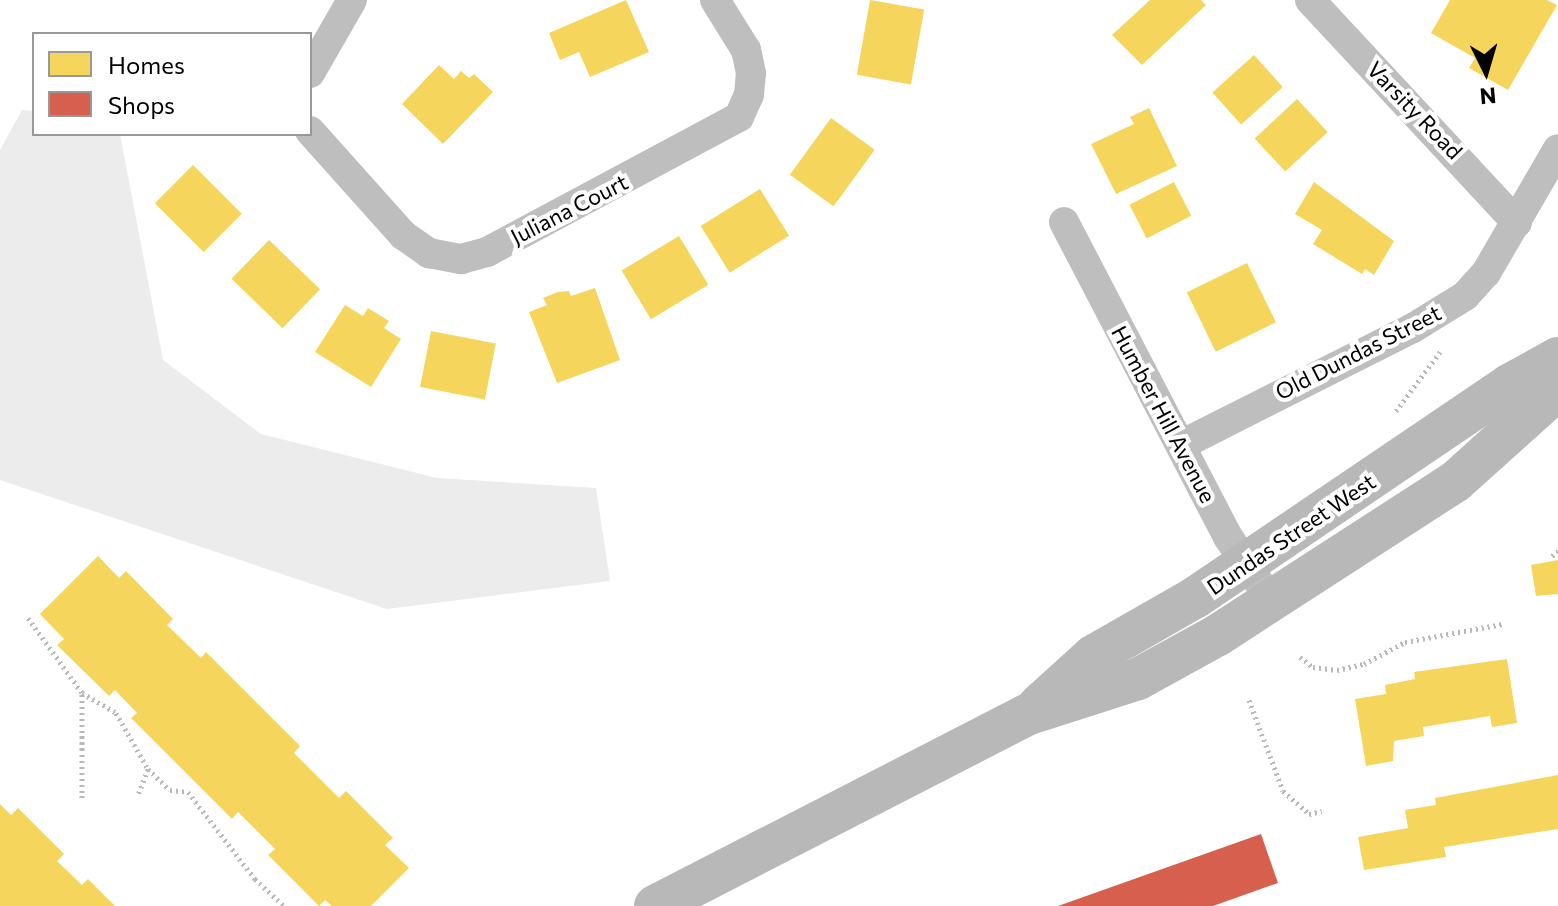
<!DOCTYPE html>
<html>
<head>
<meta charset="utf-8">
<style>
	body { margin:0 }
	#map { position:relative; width:1558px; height:906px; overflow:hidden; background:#fff; font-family:Commissioner,sans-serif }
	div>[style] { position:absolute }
	.green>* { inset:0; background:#ececec }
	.homes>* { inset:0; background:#f6d55c; transform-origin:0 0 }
	.shops>* { inset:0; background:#d6604d }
	.path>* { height:5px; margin-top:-2.5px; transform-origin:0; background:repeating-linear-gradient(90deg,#b9b9b9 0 2px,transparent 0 6px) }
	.minor>* { height:30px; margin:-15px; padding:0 15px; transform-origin:15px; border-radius:15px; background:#bebebe }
	.secondary>* { height:42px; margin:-21px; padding:0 21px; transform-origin:21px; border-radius:21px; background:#b8b8b8 }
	span { translate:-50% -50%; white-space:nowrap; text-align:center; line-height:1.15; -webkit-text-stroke:8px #fff; paint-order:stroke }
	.street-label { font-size:22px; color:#000 }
	.legend { position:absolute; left:32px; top:32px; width:280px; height:104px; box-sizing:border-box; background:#fff; border:2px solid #999; margin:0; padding:10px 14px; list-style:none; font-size:24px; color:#000 }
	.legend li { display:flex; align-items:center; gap:16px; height:40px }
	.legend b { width:40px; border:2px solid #999 }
	.north { position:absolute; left:1446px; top:32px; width:80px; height:80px; -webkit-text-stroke:6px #fff; paint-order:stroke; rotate:175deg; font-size:22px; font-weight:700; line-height:32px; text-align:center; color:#000 }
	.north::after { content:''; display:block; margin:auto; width:28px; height:36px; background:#000; clip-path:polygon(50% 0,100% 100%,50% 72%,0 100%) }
</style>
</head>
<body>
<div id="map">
	<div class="green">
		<div style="clip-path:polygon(22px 110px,34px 111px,34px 134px,120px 134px,163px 360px,261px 434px,437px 478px,596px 488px,610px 581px,387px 609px,0 480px,0 150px)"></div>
	</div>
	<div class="homes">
		<div style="clip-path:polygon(626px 0,649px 52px,590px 77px,579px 52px,560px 60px,549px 33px)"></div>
		<div style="left:870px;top:0;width:55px;height:76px;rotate:10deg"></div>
		<div style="clip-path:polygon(1150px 0,1201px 0,1206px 5px,1142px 65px,1112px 35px)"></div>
		<div style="clip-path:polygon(1450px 0,1547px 0,1557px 5px,1508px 90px,1469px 68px,1475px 58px,1431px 33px)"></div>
		<div style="left:1254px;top:55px;width:43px;height:56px;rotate:48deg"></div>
		<div style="clip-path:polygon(439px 65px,454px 79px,461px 71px,469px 78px,474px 74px,493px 92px,443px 144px,402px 104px)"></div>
		<div style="left:1297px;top:99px;width:45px;height:58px;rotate:47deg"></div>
		<div style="clip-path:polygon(1149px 108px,1177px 166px,1116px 194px,1091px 144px,1134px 124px,1130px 117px)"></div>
		<div style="left:831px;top:118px;width:54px;height:70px;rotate:36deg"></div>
		<div style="left:193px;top:165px;width:69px;height:54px;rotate:45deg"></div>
		<div style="left:1174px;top:182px;width:38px;height:50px;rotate:63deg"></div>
		<div style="clip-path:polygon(1314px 182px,1394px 241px,1374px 275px,1365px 269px,1362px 274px,1313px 244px,1322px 230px,1295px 214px)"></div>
		<div style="left:760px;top:189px;width:55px;height:70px;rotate:58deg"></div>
		<div style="left:679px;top:236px;width:57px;height:67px;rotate:59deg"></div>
		<div style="left:269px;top:240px;width:71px;height:54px;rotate:44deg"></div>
		<div style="left:1247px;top:263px;width:66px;height:67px;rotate:64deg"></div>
		<div style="clip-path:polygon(595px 288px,620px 360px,557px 383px,529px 312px,547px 305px,543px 298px,558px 292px,569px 291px,571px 296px)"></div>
		<div style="clip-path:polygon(345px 305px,363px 316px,368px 308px,389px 321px,384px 328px,401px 339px,371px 387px,315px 352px)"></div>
		<div style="left:431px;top:331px;width:66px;height:57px;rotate:11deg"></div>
		<div style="clip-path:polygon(98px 556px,119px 578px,126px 571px,173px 619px,167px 625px,201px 658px,206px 652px,300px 746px,294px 753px,339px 798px,346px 791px,393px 838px,385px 845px,409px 868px,371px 906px,332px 906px,325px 900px,319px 906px,268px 855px,275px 849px,238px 812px,232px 819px,131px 718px,137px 713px,115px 690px,109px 696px,57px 645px,64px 639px,40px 614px)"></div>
		<div style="clip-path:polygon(1558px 560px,1558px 594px,1536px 596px,1531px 565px)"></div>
		<div style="clip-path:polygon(1507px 659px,1517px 723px,1492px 727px,1490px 716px,1423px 727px,1424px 736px,1394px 741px,1393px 761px,1366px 766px,1355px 699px,1386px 694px,1385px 685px,1415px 679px,1414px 672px)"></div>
		<div style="clip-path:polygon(1558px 775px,1558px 829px,1444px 847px,1446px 857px,1364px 870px,1358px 837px,1408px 828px,1405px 810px,1436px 805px,1435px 798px)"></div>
		<div style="clip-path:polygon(0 804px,11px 815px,18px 808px,64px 854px,57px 861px,82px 885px,88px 879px,115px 906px,0 906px)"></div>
	</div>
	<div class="shops">
		<div style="clip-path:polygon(1261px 834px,1278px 883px,1213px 906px,1058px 906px)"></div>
	</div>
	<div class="path">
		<div style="left:1396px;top:411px;width:74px;rotate:-53.3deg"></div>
		<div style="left:1552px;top:556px;width:8px;rotate:-40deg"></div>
		<div style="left:28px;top:618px;width:92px;rotate:54.2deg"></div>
		<div style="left:1300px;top:657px;width:16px;rotate:38deg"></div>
		<div style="left:1313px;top:667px;width:24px;rotate:7deg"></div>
		<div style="left:1337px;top:670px;width:28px;rotate:-13deg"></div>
		<div style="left:1364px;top:664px;width:47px;rotate:-28.2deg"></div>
		<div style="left:1405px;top:642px;width:99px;rotate:-10.5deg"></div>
		<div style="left:1249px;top:700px;width:97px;rotate:69.5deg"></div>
		<div style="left:1283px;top:791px;width:35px;rotate:41deg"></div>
		<div style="left:1309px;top:814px;width:13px;rotate:-13deg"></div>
		<div style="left:148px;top:769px;width:30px;rotate:44deg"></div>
		<div style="left:170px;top:790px;width:18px;rotate:6deg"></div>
		<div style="left:188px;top:792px;width:110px;rotate:52.4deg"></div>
		<div style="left:255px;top:879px;width:40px;rotate:43deg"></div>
		<div style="left:82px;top:798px;width:105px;rotate:-90deg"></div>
		<div style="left:82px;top:693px;width:39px;rotate:30deg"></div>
		<div style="left:116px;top:713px;width:64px;rotate:60.3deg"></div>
		<div style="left:148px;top:769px;width:28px;rotate:111deg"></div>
	</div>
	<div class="minor">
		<div style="left:1310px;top:0;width:304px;rotate:47.1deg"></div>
		<div style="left:310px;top:73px;width:84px;rotate:-60.1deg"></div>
		<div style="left:310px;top:131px;width:140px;rotate:48.2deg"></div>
		<div style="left:403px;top:235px;width:32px;rotate:35deg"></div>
		<div style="left:429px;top:253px;width:33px;rotate:11deg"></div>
		<div style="left:461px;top:259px;width:27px;rotate:-15deg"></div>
		<div style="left:487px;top:252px;width:286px;rotate:-28.2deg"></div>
		<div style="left:739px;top:117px;width:24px;rotate:-66deg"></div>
		<div style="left:749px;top:95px;width:22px;rotate:-85deg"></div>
		<div style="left:751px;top:73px;width:24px;rotate:-102deg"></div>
		<div style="left:746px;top:50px;width:59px;rotate:-121.8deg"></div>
		<div style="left:1064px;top:222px;width:355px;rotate:62.5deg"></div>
		<div style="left:1228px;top:537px;width:78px;rotate:55.9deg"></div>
		<div style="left:1181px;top:445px;width:260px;rotate:-26.8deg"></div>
		<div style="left:1413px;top:328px;width:61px;rotate:-31.6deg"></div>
		<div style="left:1465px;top:296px;width:31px;rotate:-48deg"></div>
		<div style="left:1486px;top:273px;width:143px;rotate:-59.9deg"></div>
	</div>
	<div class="secondary">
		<div style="left:1039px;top:705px;width:73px;rotate:-42.2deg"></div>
		<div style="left:1093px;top:656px;width:119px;rotate:-29.8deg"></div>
		<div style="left:1196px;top:597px;width:378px;rotate:-34.1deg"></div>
		<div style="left:1509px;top:385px;width:56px;rotate:-28.9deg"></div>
		<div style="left:655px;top:906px;width:420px;rotate:-27.2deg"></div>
		<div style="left:1029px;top:714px;width:114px;rotate:-17.8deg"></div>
		<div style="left:1138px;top:679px;width:91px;rotate:-28.8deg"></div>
		<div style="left:1218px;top:635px;width:283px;rotate:-32.9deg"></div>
		<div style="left:1456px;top:481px;width:137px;rotate:-42deg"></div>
	</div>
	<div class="street-label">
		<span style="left:1415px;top:110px;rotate:46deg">Varsity Road</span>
		<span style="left:569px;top:209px;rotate:-27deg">Juliana Court</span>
		<span style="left:1358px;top:352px;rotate:-27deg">Old Dundas Street</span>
		<span style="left:1164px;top:414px;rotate:62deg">Humber Hill Avenue</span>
		<span style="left:1291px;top:534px;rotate:-34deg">Dundas Street West</span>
	</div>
	<ul class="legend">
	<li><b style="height:22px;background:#f6d55c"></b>Homes</li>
	<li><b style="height:22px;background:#d6604d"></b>Shops</li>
	</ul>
	<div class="north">N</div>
</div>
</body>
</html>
